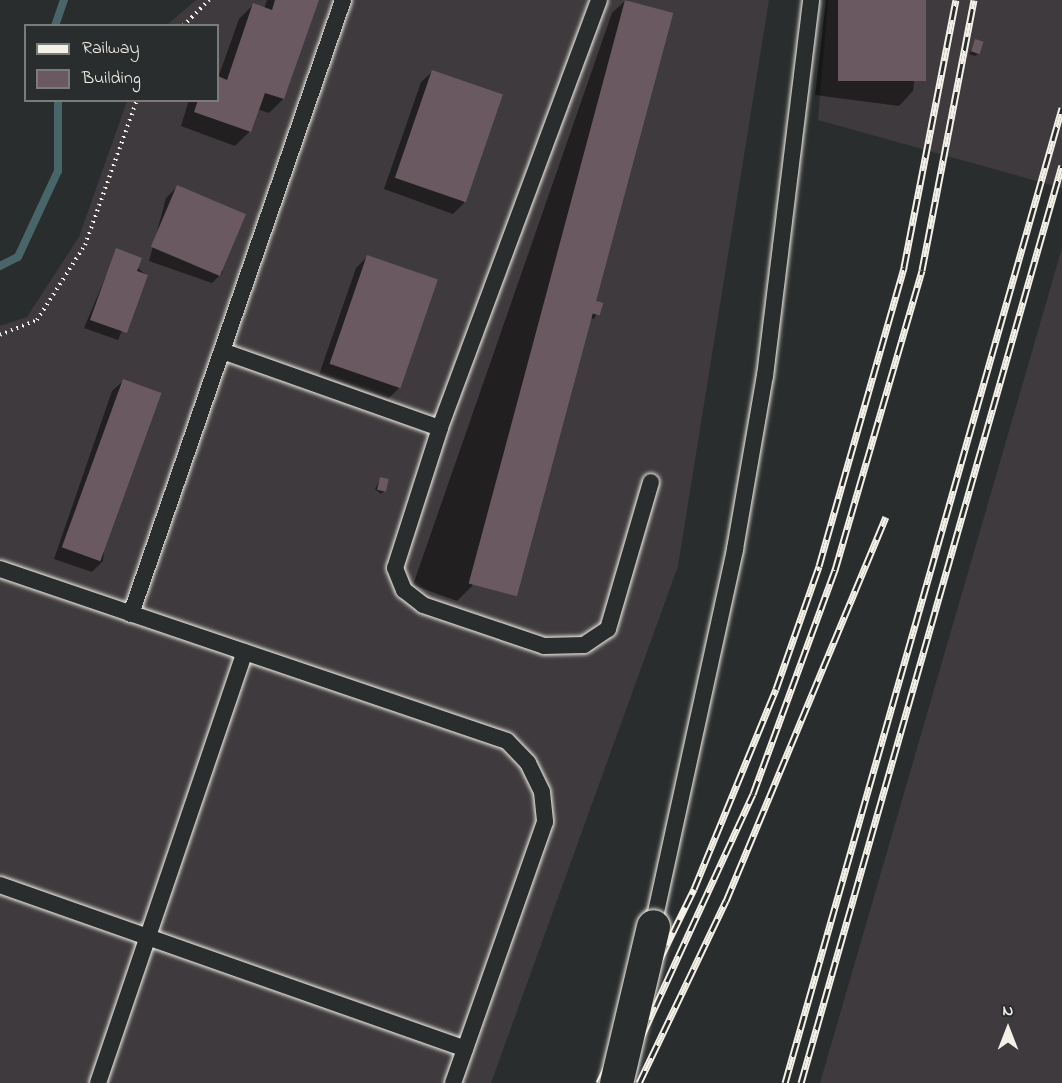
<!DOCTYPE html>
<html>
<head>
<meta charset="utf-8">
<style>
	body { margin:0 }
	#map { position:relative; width:1062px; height:1083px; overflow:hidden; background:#2a2d2e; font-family:"Indie Flower",sans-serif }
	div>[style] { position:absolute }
	.built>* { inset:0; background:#3e3a3d }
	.shadow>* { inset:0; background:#0007 }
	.stream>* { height:8px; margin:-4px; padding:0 4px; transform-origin:4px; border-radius:4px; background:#486669 }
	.building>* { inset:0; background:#6b5961; transform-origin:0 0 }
	.path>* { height:4px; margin-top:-2px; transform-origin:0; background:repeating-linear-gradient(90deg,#f4f1e8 0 1.5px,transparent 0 6px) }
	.roads { filter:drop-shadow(0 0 2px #f4f1e8) drop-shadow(0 0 2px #f4f1e8) }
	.service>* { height:16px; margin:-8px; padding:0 8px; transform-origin:8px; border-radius:8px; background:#2a2d2e }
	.rail>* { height:7px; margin-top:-3.5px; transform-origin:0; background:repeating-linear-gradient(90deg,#2a2d2e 0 14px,#f4f1e8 0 28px); box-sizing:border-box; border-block:2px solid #f4f1e8 }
	.bridges { filter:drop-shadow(0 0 2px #f4f1e8) drop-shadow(0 0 2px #f4f1e8) }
	.minor-bridge>* { height:33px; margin:-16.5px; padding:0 16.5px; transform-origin:16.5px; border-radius:16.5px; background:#2a2d2e }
	span { translate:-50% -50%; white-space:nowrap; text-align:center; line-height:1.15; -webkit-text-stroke:6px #2a2d2e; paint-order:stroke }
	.legend { position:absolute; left:24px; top:24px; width:195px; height:78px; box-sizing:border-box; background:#2a2d2e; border:2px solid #7b7b78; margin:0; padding:8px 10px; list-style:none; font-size:18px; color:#f4f1e8 }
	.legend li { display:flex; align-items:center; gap:12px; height:30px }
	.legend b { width:30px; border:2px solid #7b7b78 }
	.north { position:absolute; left:978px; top:999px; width:60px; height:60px; -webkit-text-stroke:4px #2a2d2e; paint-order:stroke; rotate:0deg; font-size:16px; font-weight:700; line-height:24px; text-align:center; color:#f4f1e8 }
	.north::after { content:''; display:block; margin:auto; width:21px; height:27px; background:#f4f1e8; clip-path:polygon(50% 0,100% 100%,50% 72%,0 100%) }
</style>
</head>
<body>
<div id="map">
	<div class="built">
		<div style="clip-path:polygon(196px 0,769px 0,678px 566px,491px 1083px,0 1083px,0 326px,27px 317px,79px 237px,127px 101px,218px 100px,218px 26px,167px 25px)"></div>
		<div style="clip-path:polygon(828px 0,1062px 0,1062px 188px,818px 120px)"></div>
		<div style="clip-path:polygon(1062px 248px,1062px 1083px,820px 1083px)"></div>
	</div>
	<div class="shadow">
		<div style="clip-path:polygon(267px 0,318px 0,283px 99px,269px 113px,257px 109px,250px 131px,235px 146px,181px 126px,189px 100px,218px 100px,218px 78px,239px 19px,253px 5px,264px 9px)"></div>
		<div style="clip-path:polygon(626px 0,671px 14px,472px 586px,457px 601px,413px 585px,612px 13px)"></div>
		<div style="clip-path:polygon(826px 0,924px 0,913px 91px,899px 106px,815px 95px)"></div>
		<div style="clip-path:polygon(975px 41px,979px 53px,975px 56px,969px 54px)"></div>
		<div style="clip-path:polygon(432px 72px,464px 203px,453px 214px,384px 189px,421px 82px)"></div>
		<div style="clip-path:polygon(177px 187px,223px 272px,212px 283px,149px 261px,166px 198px)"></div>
		<div style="clip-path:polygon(117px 250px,146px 275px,118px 340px,84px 328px)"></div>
		<div style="clip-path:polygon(367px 257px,399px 388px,388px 399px,319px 375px,356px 268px)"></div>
		<div style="clip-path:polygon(590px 301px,601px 304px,594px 319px,583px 315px)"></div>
		<div style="clip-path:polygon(123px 381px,103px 561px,92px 572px,54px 559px,112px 391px)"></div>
		<div style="clip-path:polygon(381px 478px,384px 491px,381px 494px,375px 489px)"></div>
	</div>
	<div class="stream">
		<div style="left:55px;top:26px;width:28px;rotate:-71deg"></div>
		<div style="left:0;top:266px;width:20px;rotate:-27deg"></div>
		<div style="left:18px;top:257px;width:95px;rotate:-65.1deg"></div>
		<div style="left:58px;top:171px;width:71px;rotate:-90deg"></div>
	</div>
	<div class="building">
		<div style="clip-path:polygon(275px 0,319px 0,284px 99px,265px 93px,251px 132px,194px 112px,198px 100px,218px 100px,218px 76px,227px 80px,253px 3px,272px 10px)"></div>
		<div style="left:625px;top:0;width:50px;height:604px;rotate:15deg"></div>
		<div style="left:838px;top:0;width:88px;height:81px"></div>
		<div style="left:975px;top:39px;width:9px;height:13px;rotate:18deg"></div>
		<div style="left:432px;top:70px;width:75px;height:114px;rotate:19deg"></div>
		<div style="left:177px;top:185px;width:75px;height:67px;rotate:23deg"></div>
		<div style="clip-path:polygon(116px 248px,142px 258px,137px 271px,148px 275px,127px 333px,90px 320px)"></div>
		<div style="left:367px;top:255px;width:75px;height:115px;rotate:19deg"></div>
		<div style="left:590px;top:299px;width:14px;height:13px;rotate:17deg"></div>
		<div style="left:123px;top:379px;width:41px;height:179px;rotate:20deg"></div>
		<div style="left:380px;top:477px;width:9px;height:13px;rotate:13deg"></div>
	</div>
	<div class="path">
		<div style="left:183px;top:26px;width:37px;rotate:-45deg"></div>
		<div style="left:0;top:335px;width:40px;rotate:-22deg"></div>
		<div style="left:37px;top:320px;width:89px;rotate:-57.4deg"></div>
		<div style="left:85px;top:245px;width:154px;rotate:-70.3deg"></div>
	</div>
	<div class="roads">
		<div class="service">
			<div style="left:599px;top:0;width:457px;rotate:110.4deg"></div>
			<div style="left:440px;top:428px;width:147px;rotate:107.8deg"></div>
			<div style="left:395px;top:568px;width:24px;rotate:68deg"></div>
			<div style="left:404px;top:590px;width:24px;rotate:38deg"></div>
			<div style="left:423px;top:605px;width:128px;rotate:18.7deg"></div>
			<div style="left:544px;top:646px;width:40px;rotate:-1.4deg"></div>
			<div style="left:584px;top:645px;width:29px;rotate:-34deg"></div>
			<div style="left:608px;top:629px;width:153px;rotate:-73.7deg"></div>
			<div style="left:222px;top:351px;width:231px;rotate:19.5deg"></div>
			<div style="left:0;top:569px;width:535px;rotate:18.74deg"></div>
			<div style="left:507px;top:741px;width:30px;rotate:46deg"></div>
			<div style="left:528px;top:763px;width:32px;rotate:64deg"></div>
			<div style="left:542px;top:792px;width:30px;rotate:84deg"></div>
			<div style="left:545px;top:822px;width:277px;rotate:109.4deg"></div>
			<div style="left:131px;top:614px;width:650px;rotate:-70.95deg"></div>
			<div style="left:0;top:885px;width:493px;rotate:19.4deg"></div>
			<div style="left:653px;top:926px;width:386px;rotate:-77.7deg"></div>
			<div style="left:735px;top:549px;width:176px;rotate:-80.2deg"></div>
			<div style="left:765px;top:376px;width:379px;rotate:-83deg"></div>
			<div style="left:98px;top:1083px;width:455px;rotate:-71.2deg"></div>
		</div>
	</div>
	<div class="rail">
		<div style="left:599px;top:1083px;width:216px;rotate:-63.9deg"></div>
		<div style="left:694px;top:889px;width:216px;rotate:-67.7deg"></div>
		<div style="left:776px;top:689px;width:130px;rotate:-70.7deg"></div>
		<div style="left:819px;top:566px;width:311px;rotate:-74.1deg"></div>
		<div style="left:904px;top:267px;width:272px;rotate:-79deg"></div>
		<div style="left:620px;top:1083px;width:318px;rotate:-65.3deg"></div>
		<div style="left:753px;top:794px;width:239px;rotate:-69.9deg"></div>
		<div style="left:835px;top:570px;width:312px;rotate:-73.8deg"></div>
		<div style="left:922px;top:270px;width:275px;rotate:-79.1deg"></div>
		<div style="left:639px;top:1083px;width:202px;rotate:-64.5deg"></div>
		<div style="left:726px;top:901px;width:416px;rotate:-67.4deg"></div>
		<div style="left:785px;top:1083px;width:1014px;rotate:-74.14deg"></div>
		<div style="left:801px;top:1083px;width:954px;rotate:-74.13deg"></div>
	</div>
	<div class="bridges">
		<div class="minor-bridge">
			<div style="left:616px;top:1083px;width:161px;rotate:-76.7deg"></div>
		</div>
	</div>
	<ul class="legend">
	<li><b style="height:8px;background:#f4f1e8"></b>Railway</li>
	<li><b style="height:16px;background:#6b5961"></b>Building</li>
	</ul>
	<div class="north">N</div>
</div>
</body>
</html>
